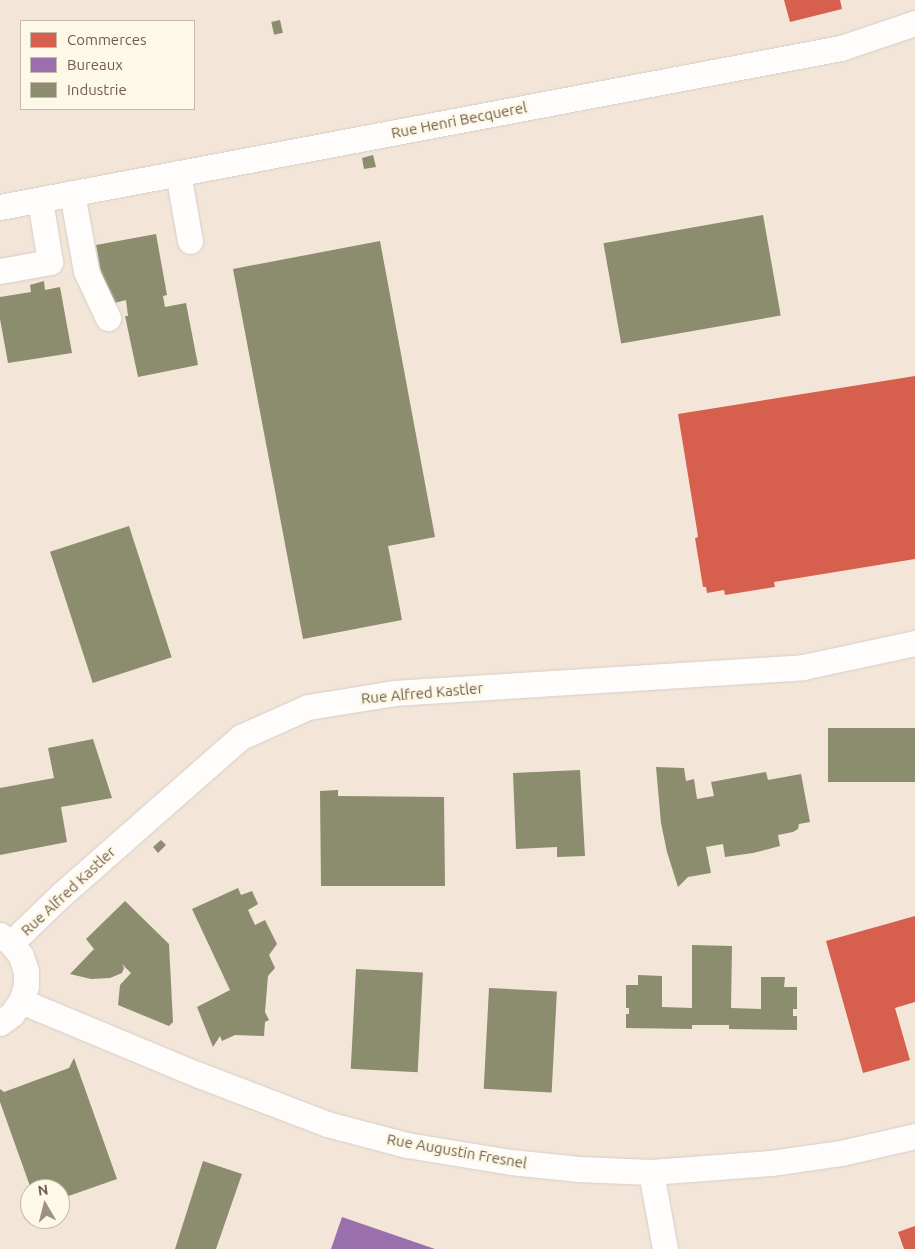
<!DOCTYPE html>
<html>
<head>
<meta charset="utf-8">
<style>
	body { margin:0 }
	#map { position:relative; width:915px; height:1249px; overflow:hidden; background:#f5f1e8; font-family:Ubuntu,sans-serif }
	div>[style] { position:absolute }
	.commercial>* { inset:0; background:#f3e5d8 }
	.shops>* { inset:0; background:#d6604d }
	.offices>* { inset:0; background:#9970ab }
	.industry>* { inset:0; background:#8c8c6e; transform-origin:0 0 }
	.roads { filter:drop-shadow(0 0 1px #d4cec7) drop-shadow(0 0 1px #d4cec7) }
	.minor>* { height:25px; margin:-12.5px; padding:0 12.5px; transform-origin:12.5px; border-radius:12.5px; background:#fefdfc }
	span { translate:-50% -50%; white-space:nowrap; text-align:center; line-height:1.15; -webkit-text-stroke:5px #fef8e8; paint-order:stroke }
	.street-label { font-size:15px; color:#715d4a }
	.legend { position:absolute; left:20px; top:20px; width:175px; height:90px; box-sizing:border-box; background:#fef8e8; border:1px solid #c6baa9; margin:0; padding:6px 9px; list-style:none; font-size:15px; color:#715d4a }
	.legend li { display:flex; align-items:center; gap:10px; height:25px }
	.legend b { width:25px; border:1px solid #c6baa9 }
	.north { position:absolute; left:20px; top:1179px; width:50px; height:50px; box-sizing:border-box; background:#fef8e8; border:1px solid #c6baa9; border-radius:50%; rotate:352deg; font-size:14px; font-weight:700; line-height:20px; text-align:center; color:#715d4a }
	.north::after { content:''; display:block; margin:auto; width:18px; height:22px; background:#9f9181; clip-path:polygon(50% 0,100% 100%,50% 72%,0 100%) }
</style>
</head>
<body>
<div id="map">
	<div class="commercial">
		<div style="clip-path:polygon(evenodd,0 0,915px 0,915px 1249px,0 1249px,0 0,21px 21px,194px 21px,194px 109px,21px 109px,21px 21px,0 0,30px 1189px,60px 1189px,60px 1219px,30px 1219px,30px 1189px)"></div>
	</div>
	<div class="shops">
		<div style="clip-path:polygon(784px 0,840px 0,842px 9px,790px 22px)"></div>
		<div style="clip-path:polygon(915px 376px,915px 559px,774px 582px,775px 587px,725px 595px,724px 590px,707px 593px,706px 587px,703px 587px,695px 538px,698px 537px,697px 530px,678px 414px)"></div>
		<div style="clip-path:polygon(915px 916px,915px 1002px,895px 1008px,910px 1060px,863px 1073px,826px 941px)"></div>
		<div style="clip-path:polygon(915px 1226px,915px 1249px,904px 1249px,898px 1232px)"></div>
	</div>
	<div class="offices">
		<div style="clip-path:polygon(342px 1217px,435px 1249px,331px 1249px)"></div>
	</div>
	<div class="industry">
		<div style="left:280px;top:20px;width:13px;height:9px;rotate:77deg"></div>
		<div style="clip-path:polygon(373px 155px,376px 167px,364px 169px,362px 158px)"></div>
		<div style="left:763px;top:215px;width:102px;height:162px;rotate:80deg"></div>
		<div style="clip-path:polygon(156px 234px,167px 295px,163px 296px,165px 307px,186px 303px,198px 365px,138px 377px,125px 316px,128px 316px,126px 300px,107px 305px,96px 245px)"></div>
		<div style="clip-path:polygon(380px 241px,435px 537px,388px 546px,402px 620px,303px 639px,233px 269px)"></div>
		<div style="clip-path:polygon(44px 281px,45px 290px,60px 287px,72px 353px,8px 363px,0 319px,0 297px,31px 292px,30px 285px)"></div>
		<div style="left:129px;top:526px;width:138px;height:83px;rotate:72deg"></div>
		<div style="left:915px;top:728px;width:54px;height:87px;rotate:90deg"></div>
		<div style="clip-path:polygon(93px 739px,112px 798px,61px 807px,67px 842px,0 855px,0 788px,54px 778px,48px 748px)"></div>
		<div style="clip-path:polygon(656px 767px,684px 768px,686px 781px,694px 779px,697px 799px,714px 796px,711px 782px,766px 772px,768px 780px,801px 774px,810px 822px,799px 824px,798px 829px,793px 832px,778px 835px,780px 846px,753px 853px,725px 857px,723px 844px,706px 847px,711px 873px,688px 877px,678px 887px,667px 852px,661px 823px)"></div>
		<div style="clip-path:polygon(580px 770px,585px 856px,557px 857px,557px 847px,516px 849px,513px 773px)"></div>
		<div style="clip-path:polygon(338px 790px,338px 796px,444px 797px,445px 886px,321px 886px,320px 791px)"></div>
		<div style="clip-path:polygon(161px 840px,166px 845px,158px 853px,153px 847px)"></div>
		<div style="clip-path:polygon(238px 888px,241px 895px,252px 891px,258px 904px,248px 910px,255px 925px,265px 920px,277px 944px,269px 955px,275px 968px,268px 976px,265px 1012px,269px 1020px,265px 1022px,264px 1036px,235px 1035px,222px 1041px,220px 1036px,213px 1047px,197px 1007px,230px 990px,192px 909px)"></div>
		<div style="clip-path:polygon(125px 901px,169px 944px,173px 1022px,169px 1026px,118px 1005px,120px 985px,131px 973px,122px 964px,124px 968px,122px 973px,110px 978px,91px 979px,70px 974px,94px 949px,86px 939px)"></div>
		<div style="clip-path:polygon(692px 945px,732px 946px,731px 1008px,761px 1009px,761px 977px,785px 977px,784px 987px,797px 987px,797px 1009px,793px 1009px,793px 1016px,797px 1016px,797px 1030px,729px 1029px,729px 1025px,692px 1025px,692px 1029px,626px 1028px,626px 1014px,629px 1014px,629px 1008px,626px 1008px,626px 985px,638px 985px,638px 975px,662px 976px,662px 1007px,692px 1008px)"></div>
		<div style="left:356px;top:969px;width:67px;height:100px;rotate:3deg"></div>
		<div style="left:489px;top:988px;width:68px;height:101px;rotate:3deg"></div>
		<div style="clip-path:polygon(74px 1058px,117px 1179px,60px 1199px,60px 1189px,31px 1189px,0 1102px,0 1089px,4px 1092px,69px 1068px)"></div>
		<div style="clip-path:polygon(203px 1161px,242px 1174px,216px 1249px,175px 1249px)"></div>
	</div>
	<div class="roads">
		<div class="minor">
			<div style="left:178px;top:173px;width:69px;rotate:80deg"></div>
			<div style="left:72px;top:193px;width:79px;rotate:79.8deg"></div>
			<div style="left:86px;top:271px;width:52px;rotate:64.9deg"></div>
			<div style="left:0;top:207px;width:856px;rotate:-10.71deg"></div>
			<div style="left:841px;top:48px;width:78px;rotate:-18.7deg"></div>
			<div style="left:0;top:271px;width:51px;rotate:-10.2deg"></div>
			<div style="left:50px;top:262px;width:63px;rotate:-99.2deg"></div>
			<div style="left:0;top:935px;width:14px;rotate:36deg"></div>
			<div style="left:11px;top:943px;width:16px;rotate:52deg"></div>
			<div style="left:21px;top:956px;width:16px;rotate:72deg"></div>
			<div style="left:26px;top:971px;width:15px;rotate:90deg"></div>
			<div style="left:26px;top:986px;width:16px;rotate:108deg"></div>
			<div style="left:21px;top:1001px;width:16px;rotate:125deg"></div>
			<div style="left:12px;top:1014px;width:15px;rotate:143deg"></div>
			<div style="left:11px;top:943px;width:71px;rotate:-43.9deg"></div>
			<div style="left:62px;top:894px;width:238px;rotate:-41.3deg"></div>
			<div style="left:241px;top:737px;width:73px;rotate:-24.1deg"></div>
			<div style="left:308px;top:707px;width:87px;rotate:-9.2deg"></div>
			<div style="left:394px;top:693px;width:410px;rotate:-3.6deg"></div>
			<div style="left:803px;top:667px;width:115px;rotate:-12.1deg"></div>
			<div style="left:21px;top:1001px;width:193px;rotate:22.6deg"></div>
			<div style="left:199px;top:1075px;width:137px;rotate:20.9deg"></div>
			<div style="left:327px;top:1124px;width:83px;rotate:14.7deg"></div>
			<div style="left:407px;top:1145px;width:105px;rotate:9.3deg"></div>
			<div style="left:511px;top:1162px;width:68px;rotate:5.9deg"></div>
			<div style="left:579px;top:1169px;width:72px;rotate:2.4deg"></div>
			<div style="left:651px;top:1172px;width:120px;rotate:-4.3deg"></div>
			<div style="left:771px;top:1163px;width:71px;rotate:-8.1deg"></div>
			<div style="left:841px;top:1153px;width:76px;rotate:-12.9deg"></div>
			<div style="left:651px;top:1172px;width:78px;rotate:79.7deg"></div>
		</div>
	</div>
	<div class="street-label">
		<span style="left:459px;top:120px;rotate:-11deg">Rue Henri Becquerel</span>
		<span style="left:422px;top:693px;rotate:-5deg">Rue Alfred Kastler</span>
		<span style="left:68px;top:891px;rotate:-43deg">Rue Alfred Kastler</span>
		<span style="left:457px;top:1151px;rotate:10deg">Rue Augustin Fresnel</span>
	</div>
	<ul class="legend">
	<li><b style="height:14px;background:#d6604d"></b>Commerces</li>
	<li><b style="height:14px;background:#9970ab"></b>Bureaux</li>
	<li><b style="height:14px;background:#8c8c6e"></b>Industrie</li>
	</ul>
	<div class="north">N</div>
</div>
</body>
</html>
